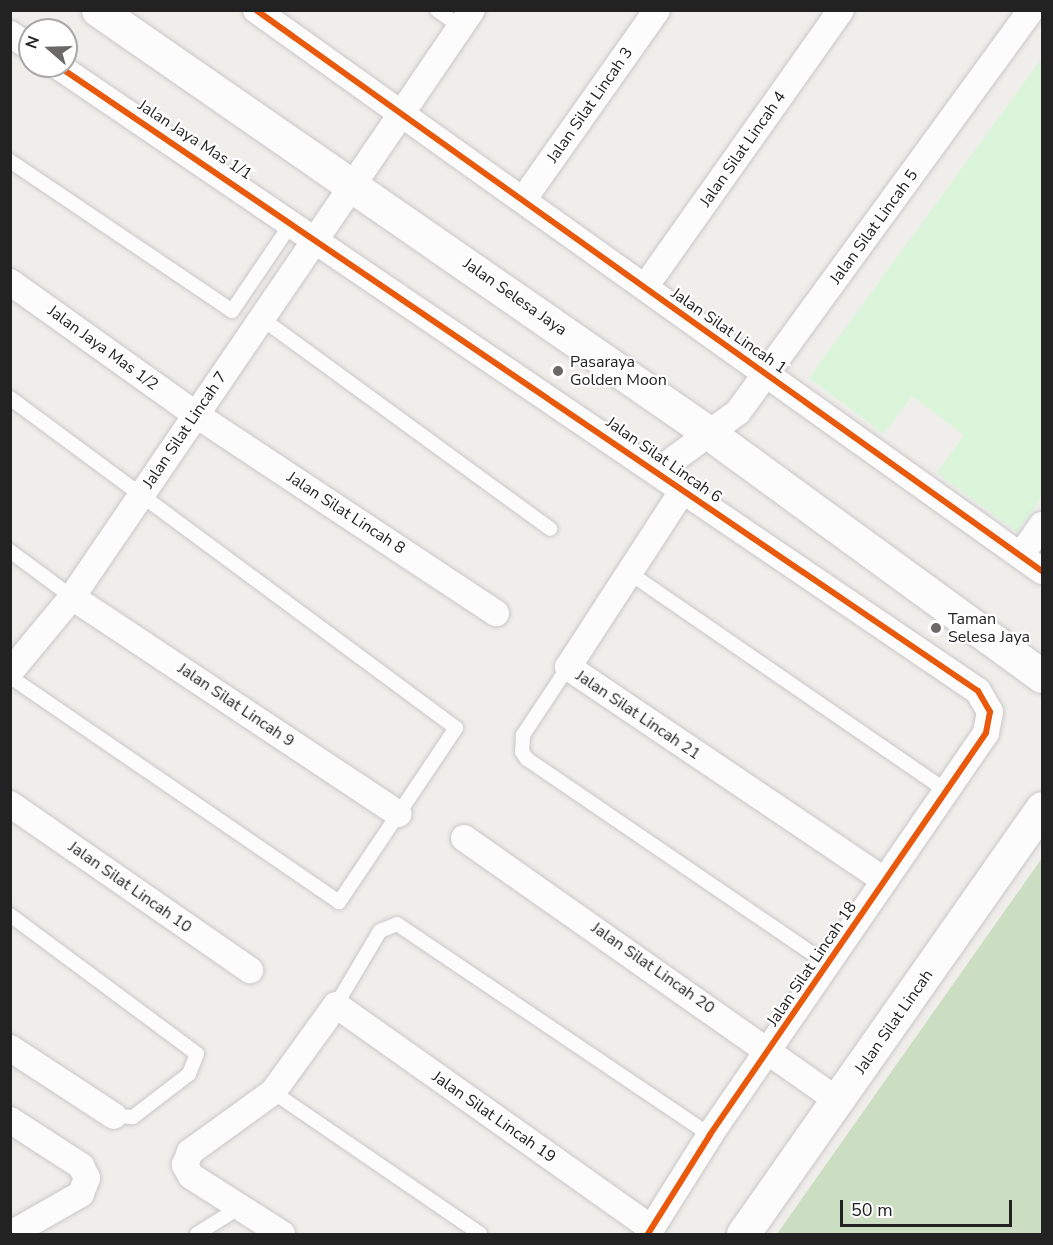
<!DOCTYPE html>
<html>
<head>
<meta charset="utf-8">
<style>
	body { margin:0 }
	#map { position:relative; width:1053px; height:1245px; overflow:hidden; background:#f0eeeb; font-family:"Nunito Sans",sans-serif }
	div>[style] { position:absolute }
	.forest>* { inset:0; background:#cbdec1 }
	.park>* { inset:0; background:#daf5da }
	.roads { filter:drop-shadow(0 0 2px #c9c8c7) drop-shadow(0 0 2px #c9c8c7) }
	.service>* { height:14px; margin:-7px; padding:0 7px; transform-origin:7px; border-radius:7px; background:#fdfcfc }
	.minor>* { height:26px; margin:-13px; padding:0 13px; transform-origin:13px; border-radius:13px; background:#fdfcfc }
	.tertiary>* { height:33px; margin:-16.5px; padding:0 16.5px; transform-origin:16.5px; border-radius:16.5px; background:#fdfcfc }
	.cycleway>* { height:6px; margin:-3px; padding:0 3px; transform-origin:3px; border-radius:3px; background:#e8590c }
	.dots>* { width:16px; height:16px; translate:-50% -50%; box-sizing:border-box; border:3px solid #fff; border-radius:50% }
	span { translate:-50% -50%; white-space:nowrap; text-align:center; line-height:1.15; -webkit-text-stroke:4.5px #fff; paint-order:stroke }
	.street-label { font-size:16px; color:#222 }
	.poi-label { font-size:16px; color:#222 }
	.left { translate:0 -50%; text-align:left }
	.frame { position:absolute; inset:0; border:12px solid #222; pointer-events:none }
	.north { position:absolute; left:18px; top:18px; width:60px; height:60px; box-sizing:border-box; background:#fff; border:2px solid #a7a7a7; border-radius:50%; rotate:290deg; font-size:16px; font-weight:700; line-height:24px; text-align:center; color:#222 }
	.north::after { content:''; display:block; margin:auto; width:21px; height:27px; background:#6a6968; clip-path:polygon(50% 0,100% 100%,50% 72%,0 100%) }
	.scale { position:absolute; left:840px; top:1200px; width:172px; height:27px; box-sizing:border-box; border:3px solid #222; border-top:0; padding-left:8px; font-size:18px; line-height:21px; white-space:nowrap; color:#222; -webkit-text-stroke:4px #fff; paint-order:stroke }
</style>
</head>
<body>
<div id="map">
	<div class="forest">
		<div style="clip-path:polygon(1042px 858px,1042px 1234px,777px 1234px)"></div>
	</div>
	<div class="park">
		<div style="clip-path:polygon(1042px 58px,1042px 497px,1017px 532px,937px 473px,964px 435px,912px 396px,884px 434px,809px 378px)"></div>
	</div>
	<div class="roads">
		<div class="service">
			<div style="left:437px;top:10px;width:29px;rotate:36deg"></div>
			<div style="left:10px;top:161px;width:268px;rotate:34deg"></div>
			<div style="left:232px;top:311px;width:109px;rotate:-55.9deg"></div>
			<div style="left:261px;top:318px;width:358px;rotate:36.1deg"></div>
			<div style="left:10px;top:398px;width:555px;rotate:36.5deg"></div>
			<div style="left:456px;top:728px;width:210px;rotate:123.9deg"></div>
			<div style="left:339px;top:902px;width:399px;rotate:-145.6deg"></div>
			<div style="left:10px;top:551px;width:77px;rotate:36.6deg"></div>
			<div style="left:631px;top:574px;width:383px;rotate:34.5deg"></div>
			<div style="left:568px;top:667px;width:82px;rotate:123.5deg"></div>
			<div style="left:523px;top:735px;width:17px;rotate:93deg"></div>
			<div style="left:522px;top:752px;width:9px;rotate:54deg"></div>
			<div style="left:527px;top:759px;width:363px;rotate:34.3deg"></div>
			<div style="left:10px;top:915px;width:233px;rotate:36.6deg"></div>
			<div style="left:197px;top:1054px;width:22px;rotate:112deg"></div>
			<div style="left:189px;top:1074px;width:71px;rotate:142.5deg"></div>
			<div style="left:133px;top:1117px;width:19px;rotate:-177deg"></div>
			<div style="left:336px;top:1005px;width:86px;rotate:-59.3deg"></div>
			<div style="left:380px;top:931px;width:18px;rotate:-22deg"></div>
			<div style="left:397px;top:924px;width:377px;rotate:34deg"></div>
			<div style="left:273px;top:1092px;width:251px;rotate:34.4deg"></div>
			<div style="left:197px;top:1234px;width:51px;rotate:-32.1deg"></div>
		</div>
		<div class="minor">
			<div style="left:256px;top:10px;width:966px;rotate:35.52deg"></div>
			<div style="left:10px;top:34px;width:24px;rotate:33deg"></div>
			<div style="left:58px;top:66px;width:1112px;rotate:34.19deg"></div>
			<div style="left:978px;top:691px;width:24px;rotate:60deg"></div>
			<div style="left:990px;top:712px;width:21px;rotate:101deg"></div>
			<div style="left:986px;top:733px;width:488px;rotate:124.5deg"></div>
			<div style="left:710px;top:1135px;width:117px;rotate:122.1deg"></div>
			<div style="left:523px;top:200px;width:232px;rotate:-54.8deg"></div>
			<div style="left:10px;top:282px;width:227px;rotate:35.5deg"></div>
			<div style="left:195px;top:414px;width:361px;rotate:33.5deg"></div>
			<div style="left:645px;top:287px;width:339px;rotate:-54.7deg"></div>
			<div style="left:658px;top:471px;width:99px;rotate:-36.4deg"></div>
			<div style="left:738px;top:412px;width:497px;rotate:-53.9deg"></div>
			<div style="left:683px;top:490px;width:211px;rotate:123deg"></div>
			<div style="left:568px;top:667px;width:381px;rotate:34deg"></div>
			<div style="left:1021px;top:555px;width:37px;rotate:-55deg"></div>
			<div style="left:72px;top:597px;width:392px;rotate:33.6deg"></div>
			<div style="left:10px;top:672px;width:97px;rotate:-50.4deg"></div>
			<div style="left:72px;top:597px;width:710px;rotate:-55.73deg"></div>
			<div style="left:10px;top:804px;width:292px;rotate:34.7deg"></div>
			<div style="left:464px;top:838px;width:459px;rotate:35.1deg"></div>
			<div style="left:10px;top:1048px;width:124px;rotate:33.2deg"></div>
			<div style="left:10px;top:1120px;width:85px;rotate:32.9deg"></div>
			<div style="left:81px;top:1166px;width:13px;rotate:63deg"></div>
			<div style="left:87px;top:1178px;width:17px;rotate:111deg"></div>
			<div style="left:81px;top:1194px;width:81px;rotate:150.3deg"></div>
			<div style="left:282px;top:1234px;width:108px;rotate:-147.5deg"></div>
			<div style="left:191px;top:1176px;width:13px;rotate:-119deg"></div>
			<div style="left:185px;top:1165px;width:14px;rotate:-69deg"></div>
			<div style="left:190px;top:1152px;width:102px;rotate:-35.9deg"></div>
			<div style="left:273px;top:1092px;width:107px;rotate:-54.1deg"></div>
			<div style="left:336px;top:1005px;width:387px;rotate:35.3deg"></div>
		</div>
		<div class="tertiary">
			<div style="left:98px;top:10px;width:740px;rotate:34.7deg"></div>
			<div style="left:706px;top:431px;width:416px;rotate:36.1deg"></div>
			<div style="left:743px;top:1234px;width:520px;rotate:-54.94deg"></div>
		</div>
	</div>
	<div class="cycleway">
		<div style="left:256px;top:10px;width:966px;rotate:35.52deg"></div>
		<div style="left:58px;top:66px;width:1112px;rotate:34.19deg"></div>
		<div style="left:978px;top:691px;width:24px;rotate:60deg"></div>
		<div style="left:990px;top:712px;width:21px;rotate:101deg"></div>
		<div style="left:986px;top:733px;width:488px;rotate:124.5deg"></div>
		<div style="left:710px;top:1135px;width:117px;rotate:122.1deg"></div>
	</div>
	<div class="dots">
		<div style="left:558px;top:371px;background:#6a6968"></div>
		<div style="left:936px;top:628px;background:#6a6968"></div>
	</div>
	<div class="street-label">
		<span style="left:590px;top:105px;rotate:-55deg">Jalan Silat Lincah 3</span>
		<span style="left:195px;top:140px;rotate:33deg">Jalan Jaya Mas 1/1</span>
		<span style="left:743px;top:149px;rotate:-55deg">Jalan Silat Lincah 4</span>
		<span style="left:874px;top:227px;rotate:-54deg">Jalan Silat Lincah 5</span>
		<span style="left:515px;top:297px;rotate:35deg">Jalan Selesa Jaya</span>
		<span style="left:729px;top:331px;rotate:35deg">Jalan Silat Lincah 1</span>
		<span style="left:103px;top:348px;rotate:36deg">Jalan Jaya Mas 1/2</span>
		<span style="left:185px;top:430px;rotate:-56deg">Jalan Silat Lincah 7</span>
		<span style="left:664px;top:460px;rotate:35deg">Jalan Silat Lincah 6</span>
		<span style="left:346px;top:513px;rotate:33deg">Jalan Silat Lincah 8</span>
		<span style="left:236px;top:705px;rotate:34deg">Jalan Silat Lincah 9</span>
		<span style="left:638px;top:715px;rotate:34deg">Jalan Silat Lincah 21</span>
		<span style="left:130px;top:887px;rotate:35deg">Jalan Silat Lincah 10</span>
		<span style="left:812px;top:964px;rotate:-56deg">Jalan Silat Lincah 18</span>
		<span style="left:653px;top:968px;rotate:35deg">Jalan Silat Lincah 20</span>
		<span style="left:894px;top:1022px;rotate:-55deg">Jalan Silat Lincah</span>
		<span style="left:494px;top:1117px;rotate:35deg">Jalan Silat Lincah 19</span>
	</div>
	<div class="poi-label">
		<span class="left" style="left:570px;top:371px">Pasaraya<br>Golden Moon</span>
		<span class="left" style="left:948px;top:628px">Taman<br>Selesa Jaya</span>
	</div>
	<div class="frame"></div>
	<div class="north">N</div>
	<div class="scale">50 m</div>
</div>
</body>
</html>
